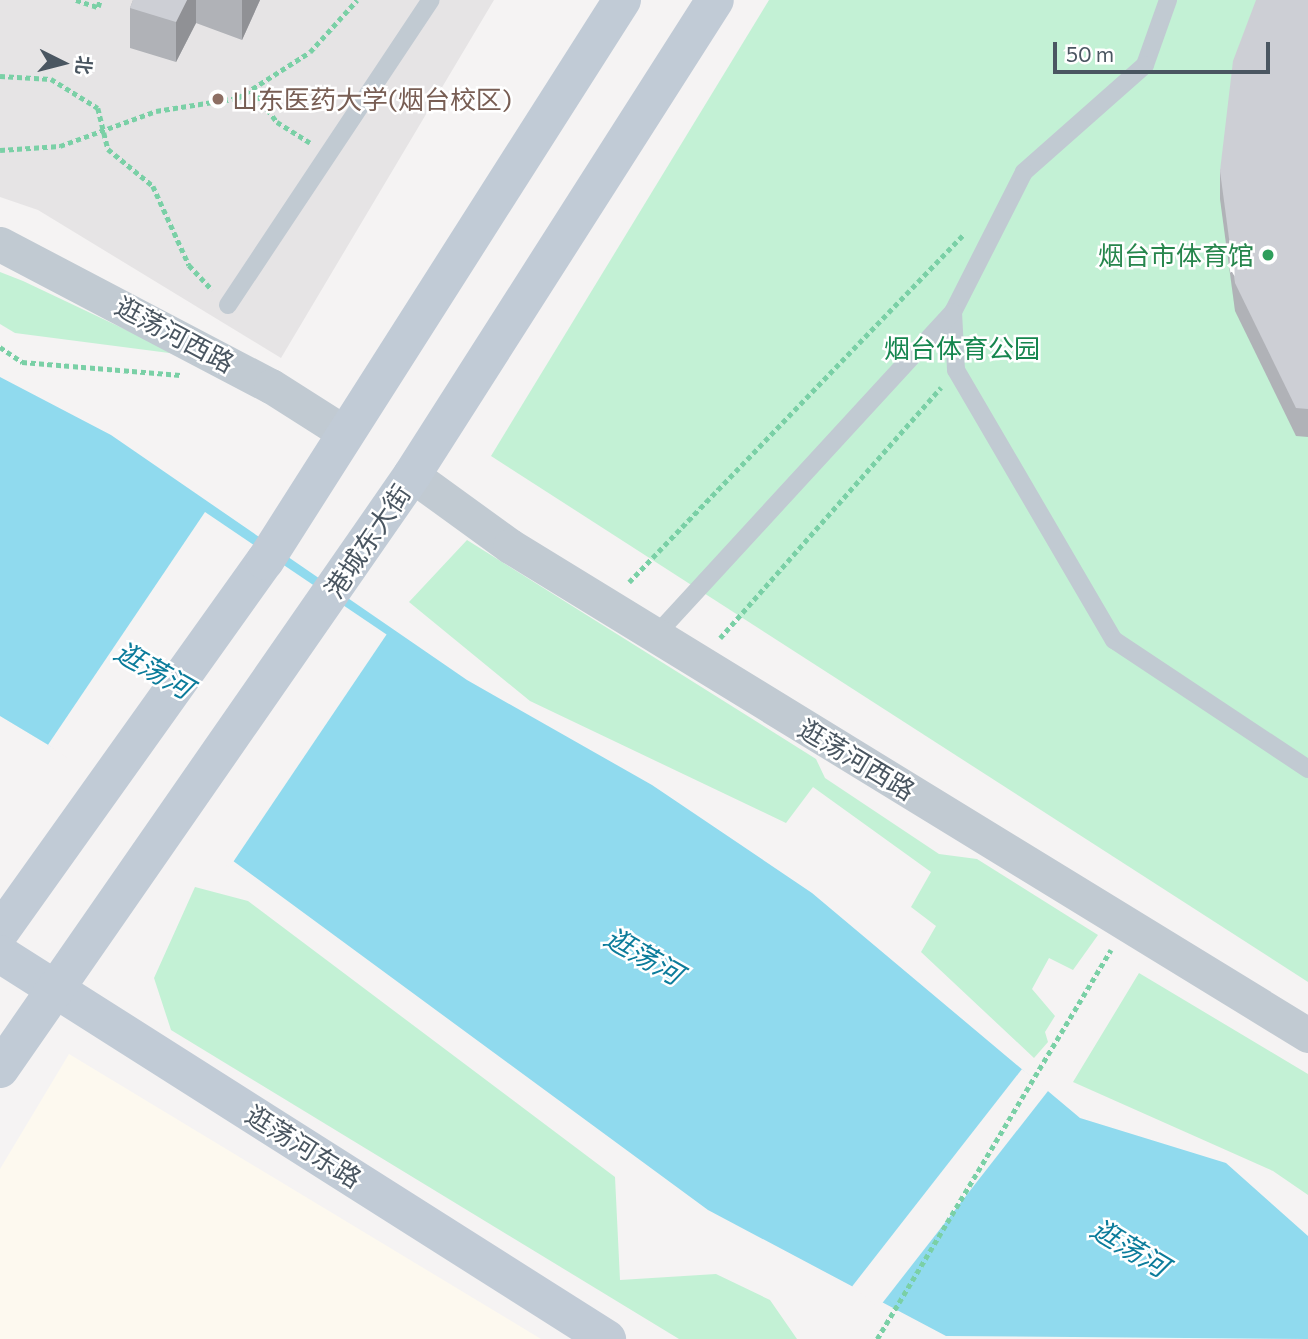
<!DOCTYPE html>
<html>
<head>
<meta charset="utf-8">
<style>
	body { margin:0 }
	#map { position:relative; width:1308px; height:1339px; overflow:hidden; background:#f5f3f3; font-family:Commissioner,"Noto Sans SC",sans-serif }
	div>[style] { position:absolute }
	.commercial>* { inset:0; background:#fdf9ef }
	.education>* { inset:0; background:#e6e4e5 }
	.green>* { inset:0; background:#c3f1d5 }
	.water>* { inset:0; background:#90daee }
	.pier>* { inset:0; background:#f5f3f3; transform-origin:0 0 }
	.path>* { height:4.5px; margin-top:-2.25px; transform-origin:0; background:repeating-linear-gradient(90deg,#7ad0a6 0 5px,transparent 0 8.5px) }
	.lane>* { height:18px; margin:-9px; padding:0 9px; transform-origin:9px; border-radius:9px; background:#c1cad2 }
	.street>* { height:35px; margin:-17.5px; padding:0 17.5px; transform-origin:17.5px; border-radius:17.5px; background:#c1cad2 }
	.secondary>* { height:38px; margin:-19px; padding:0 19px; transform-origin:19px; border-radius:19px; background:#c1cbd6 }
	.wall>* { inset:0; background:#b0b2b7 }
	.shaded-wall>* { inset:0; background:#909195 }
	.building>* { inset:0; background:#cdcfd5 }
	.dots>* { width:19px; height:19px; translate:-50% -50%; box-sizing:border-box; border:4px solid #fff; border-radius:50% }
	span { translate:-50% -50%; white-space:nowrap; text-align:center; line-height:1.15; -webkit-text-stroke:5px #fff; paint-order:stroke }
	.education-label { font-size:26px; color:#785e54 }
	.left { translate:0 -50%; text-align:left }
	.leisure-label { font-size:26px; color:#27864d }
	.right { translate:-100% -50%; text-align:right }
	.street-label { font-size:26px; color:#4a5661 }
	.park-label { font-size:26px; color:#17864f }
	.water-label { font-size:28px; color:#0c7c9b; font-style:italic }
	.north { position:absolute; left:28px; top:28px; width:70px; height:70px; -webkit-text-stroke:5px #fff; paint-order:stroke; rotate:96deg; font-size:19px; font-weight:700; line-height:28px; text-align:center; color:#4a5661 }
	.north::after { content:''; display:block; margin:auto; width:24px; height:32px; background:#4a5661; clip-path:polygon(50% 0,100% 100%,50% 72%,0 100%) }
	.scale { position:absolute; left:1053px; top:42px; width:217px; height:32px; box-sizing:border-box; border:4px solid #4a5661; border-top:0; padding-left:9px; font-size:21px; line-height:24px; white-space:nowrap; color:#4a5661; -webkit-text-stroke:5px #fff; paint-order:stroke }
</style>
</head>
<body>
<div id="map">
	<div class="commercial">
		<div style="clip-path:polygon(69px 1054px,541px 1339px,0 1339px,0 1169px)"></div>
	</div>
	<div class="education">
		<div style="clip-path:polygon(0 0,494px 0,281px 358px,38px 210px,0 197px)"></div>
	</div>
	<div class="green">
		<div style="clip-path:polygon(769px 0,1308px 0,1308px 982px,491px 456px)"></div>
		<div style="clip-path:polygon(0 272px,23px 281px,177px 354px,15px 333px,0 324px)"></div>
		<div style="clip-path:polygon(467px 540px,816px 759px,825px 778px,939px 854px,977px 859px,1098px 935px,1073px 970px,1049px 958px,1032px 989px,1055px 1016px,1045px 1032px,1048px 1042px,1034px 1058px,921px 952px,936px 926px,911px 907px,931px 872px,813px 787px,786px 823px,530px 701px,409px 602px)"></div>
		<div style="clip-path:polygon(195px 887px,248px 901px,615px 1177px,620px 1280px,716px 1274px,770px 1300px,797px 1339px,679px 1339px,171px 1030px,154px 978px)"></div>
		<div style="clip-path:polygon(1139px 973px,1308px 1074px,1308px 1195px,1273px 1171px,1073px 1082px)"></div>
	</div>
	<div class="water">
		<div style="clip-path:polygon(0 377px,111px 435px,467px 680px,652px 785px,812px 893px,1080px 1118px,1226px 1163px,1308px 1236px,1308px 1339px,946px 1336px,708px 1210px,195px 833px,0 716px)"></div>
	</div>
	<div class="pier">
		<div style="left:205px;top:512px;width:219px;height:281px;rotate:34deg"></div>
		<div style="left:1022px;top:1069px;width:34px;height:276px;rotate:38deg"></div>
	</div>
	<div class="path">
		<div style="left:76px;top:0;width:23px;rotate:18deg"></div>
		<div style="left:98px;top:7px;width:7px;rotate:-74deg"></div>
		<div style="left:0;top:76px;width:51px;rotate:3.4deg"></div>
		<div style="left:51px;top:79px;width:55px;rotate:31.7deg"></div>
		<div style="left:98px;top:108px;width:42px;rotate:76.3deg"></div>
		<div style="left:108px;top:149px;width:58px;rotate:39.4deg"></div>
		<div style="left:153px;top:186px;width:87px;rotate:65.5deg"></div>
		<div style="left:189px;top:265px;width:34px;rotate:47deg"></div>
		<div style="left:252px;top:89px;width:41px;rotate:52.9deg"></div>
		<div style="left:277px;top:122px;width:39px;rotate:32deg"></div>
		<div style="left:0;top:150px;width:60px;rotate:-3.8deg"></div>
		<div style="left:60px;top:146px;width:102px;rotate:-20deg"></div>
		<div style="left:156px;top:111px;width:83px;rotate:-9deg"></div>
		<div style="left:238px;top:98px;width:85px;rotate:-32.6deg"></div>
		<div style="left:310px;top:52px;width:70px;rotate:-47.9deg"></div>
		<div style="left:0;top:347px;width:27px;rotate:34deg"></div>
		<div style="left:22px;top:362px;width:159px;rotate:4.7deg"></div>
		<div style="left:629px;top:582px;width:484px;rotate:-46.1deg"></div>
		<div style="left:720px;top:638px;width:334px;rotate:-48.6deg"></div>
		<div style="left:877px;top:1339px;width:454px;rotate:-59deg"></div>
	</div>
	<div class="lane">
		<div style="left:1168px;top:0;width:69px;rotate:109.5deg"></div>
		<div style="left:1145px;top:65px;width:162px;rotate:138.5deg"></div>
		<div style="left:1024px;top:172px;width:157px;rotate:116.9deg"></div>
		<div style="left:953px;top:312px;width:58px;rotate:87deg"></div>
		<div style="left:956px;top:370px;width:313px;rotate:59.7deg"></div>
		<div style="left:1114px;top:640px;width:233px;rotate:33.6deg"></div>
		<div style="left:228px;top:305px;width:366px;rotate:-56.4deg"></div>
		<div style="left:655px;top:636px;width:440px;rotate:-47.4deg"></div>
	</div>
	<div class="street">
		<div style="left:0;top:244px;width:306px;rotate:27.7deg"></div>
		<div style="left:271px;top:386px;width:88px;rotate:32.4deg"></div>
		<div style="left:412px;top:475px;width:121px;rotate:35.9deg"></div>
		<div style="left:510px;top:546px;width:936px;rotate:31.5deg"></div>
	</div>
	<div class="secondary">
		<div style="left:0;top:932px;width:456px;rotate:-54.5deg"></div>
		<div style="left:265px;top:561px;width:665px;rotate:-57.53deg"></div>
		<div style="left:0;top:954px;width:719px;rotate:32.39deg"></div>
		<div style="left:0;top:1069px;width:723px;rotate:-55.25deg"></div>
		<div style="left:412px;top:475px;width:563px;rotate:-57.47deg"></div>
	</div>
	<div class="wall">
		<div style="clip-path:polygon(133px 0,260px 0,242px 40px,196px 23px,176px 62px,130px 48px,130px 8px)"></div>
		<div style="clip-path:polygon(1308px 0,1308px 437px,1296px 436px,1235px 311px,1220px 199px,1220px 171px)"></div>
	</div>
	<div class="shaded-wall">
		<div style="clip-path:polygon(187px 0,196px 0,196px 23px,176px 62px,176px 22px)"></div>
		<div style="clip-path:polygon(242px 0,260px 0,242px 40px)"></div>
	</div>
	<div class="building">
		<div style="clip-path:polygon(133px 0,187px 0,176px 22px,130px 8px)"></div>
		<div style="clip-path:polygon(1256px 0,1308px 0,1308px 409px,1296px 408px,1235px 283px,1220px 171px,1233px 61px)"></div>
	</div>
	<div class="dots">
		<div style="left:218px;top:99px;background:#8d6e63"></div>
		<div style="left:1268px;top:255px;background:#2e9e5b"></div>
	</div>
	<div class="education-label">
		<span class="left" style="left:232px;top:99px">山东医药大学(烟台校区)</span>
	</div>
	<div class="leisure-label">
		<span class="right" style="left:1254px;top:255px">烟台市体育馆</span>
	</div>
	<div class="street-label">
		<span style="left:175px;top:334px;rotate:28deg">逛荡河西路</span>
		<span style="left:367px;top:541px;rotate:-56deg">港城东大街</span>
		<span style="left:857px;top:759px;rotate:31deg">逛荡河西路</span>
		<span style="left:304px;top:1146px;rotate:32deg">逛荡河东路</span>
	</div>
	<div class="park-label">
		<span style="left:962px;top:348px">烟台体育公园</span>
	</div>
	<div class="water-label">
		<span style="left:154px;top:669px;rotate:30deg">逛荡河</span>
		<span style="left:644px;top:955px;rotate:30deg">逛荡河</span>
		<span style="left:1130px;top:1247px;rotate:31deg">逛荡河</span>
	</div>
	<div class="north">北</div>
	<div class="scale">50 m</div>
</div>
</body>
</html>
